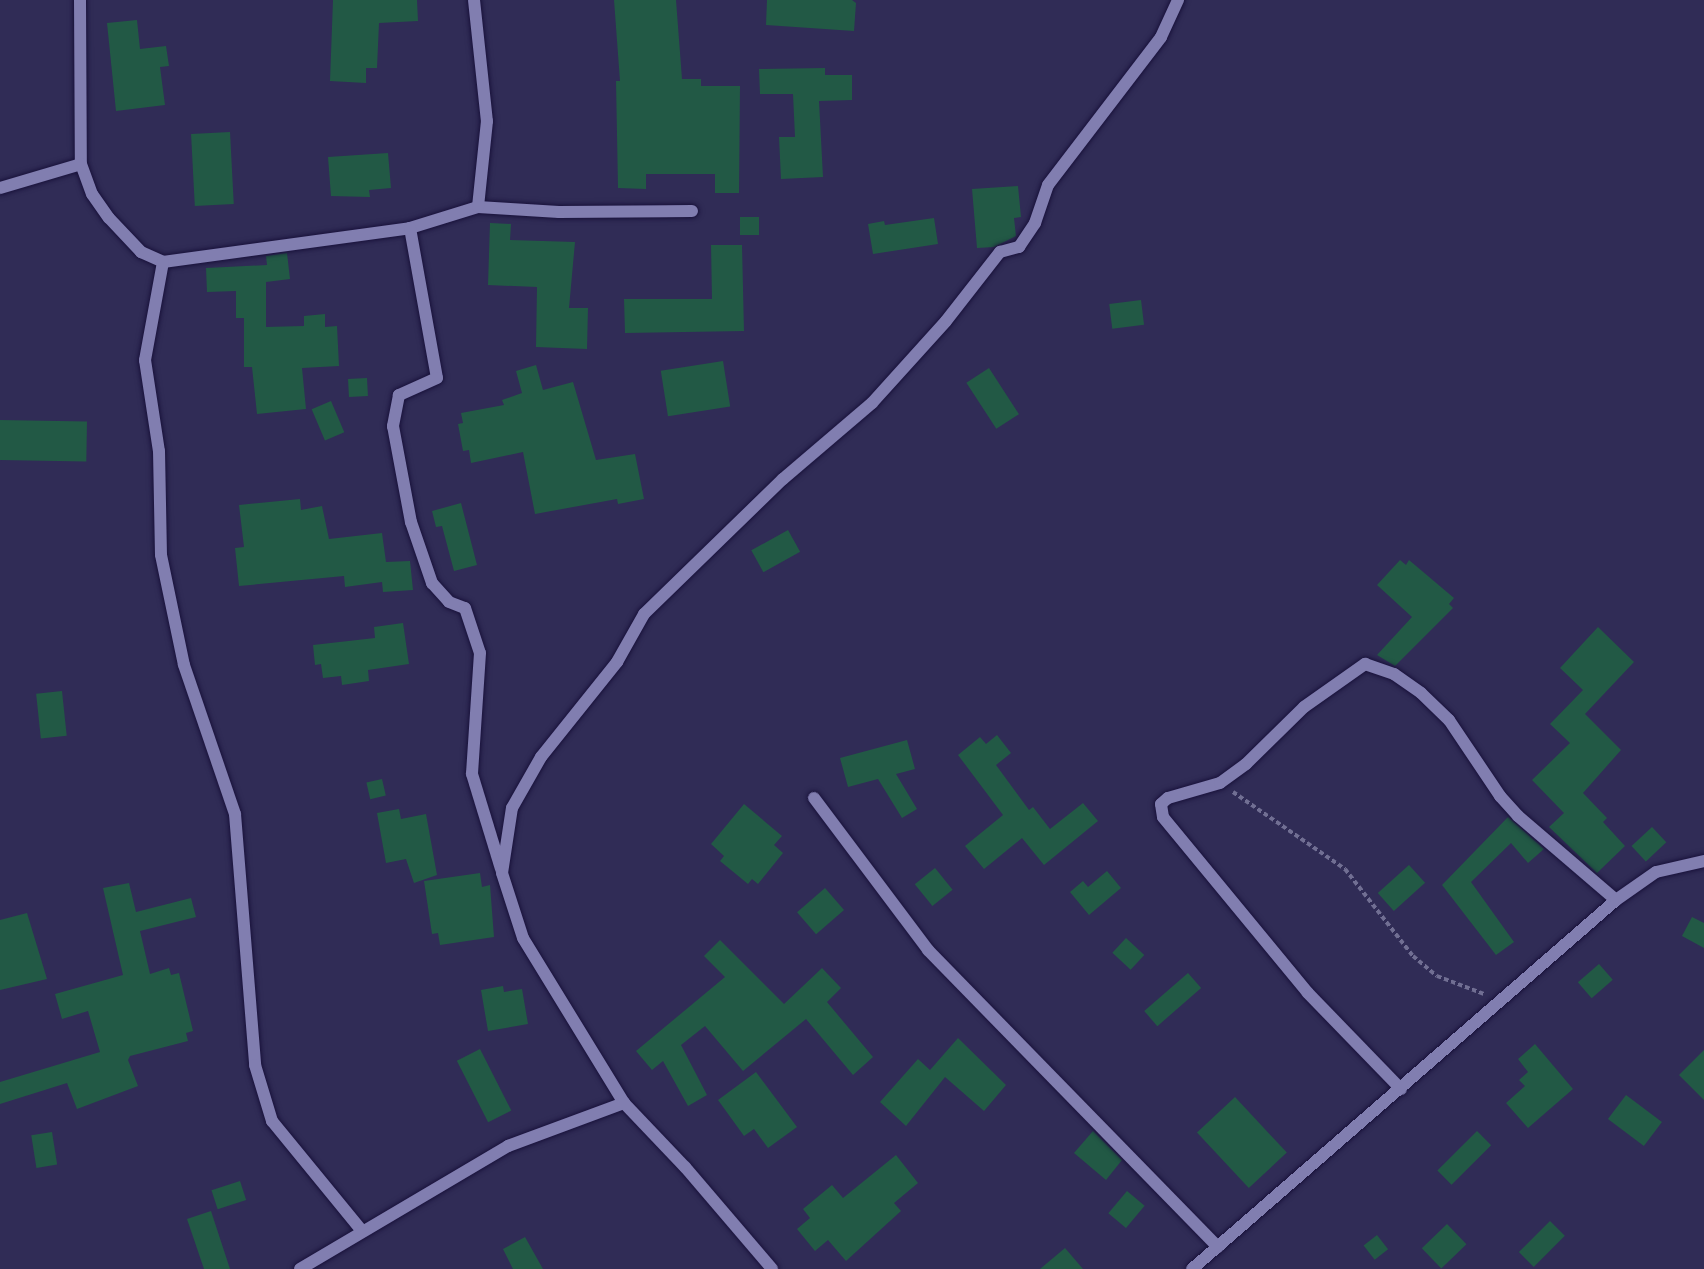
<!DOCTYPE html>
<html>
<head>
<meta charset="utf-8">
<style>
	body { margin:0 }
	#map { position:relative; width:1704px; height:1269px; overflow:hidden; background:#302c56; font-family:"Source Sans 3",sans-serif }
	div>[style] { position:absolute }
	.building>* { inset:0; background:#225945; transform-origin:0 0 }
	.path>* { height:4px; margin-top:-2px; transform-origin:0; background:repeating-linear-gradient(90deg,#716f93 0 4.5px,transparent 0 7.5px) }
	.roads { filter:drop-shadow(0 0 2px #19123b) drop-shadow(0 0 2px #19123b) }
	.street>* { height:12px; margin:-6px; padding:0 6px; transform-origin:6px; border-radius:6px; background:#817eb0 }
	span { translate:-50% -50%; white-space:nowrap; text-align:center; line-height:1.15; -webkit-text-stroke:6px #302c56; paint-order:stroke }
</style>
</head>
<body>
<div id="map">
	<div class="building">
		<div style="clip-path:polygon(333px 0,417px 0,418px 21px,379px 23px,377px 68px,366px 68px,366px 83px,330px 81px)"></div>
		<div style="clip-path:polygon(614px 0,676px 0,682px 79px,701px 79px,701px 86px,740px 86px,739px 193px,715px 193px,715px 174px,646px 174px,646px 189px,618px 188px,616px 81px,620px 81px)"></div>
		<div style="clip-path:polygon(767px 0,852px 0,856px 3px,854px 31px,766px 25px)"></div>
		<div style="clip-path:polygon(137px 20px,140px 49px,166px 46px,169px 66px,160px 67px,165px 105px,116px 111px,107px 23px)"></div>
		<div style="clip-path:polygon(825px 68px,825px 75px,852px 75px,852px 100px,819px 101px,823px 177px,781px 179px,779px 137px,795px 137px,793px 94px,760px 94px,759px 69px)"></div>
		<div style="left:230px;top:132px;width:72px;height:39px;rotate:87deg"></div>
		<div style="clip-path:polygon(388px 153px,391px 188px,369px 190px,370px 197px,331px 196px,328px 157px)"></div>
		<div style="clip-path:polygon(1018px 186px,1021px 217px,1014px 218px,1016px 236px,994px 247px,977px 248px,972px 189px)"></div>
		<div style="left:740px;top:217px;width:19px;height:18px"></div>
		<div style="clip-path:polygon(934px 218px,938px 244px,873px 254px,868px 224px,884px 221px,885px 225px)"></div>
		<div style="clip-path:polygon(490px 223px,511px 224px,510px 240px,575px 242px,569px 308px,588px 308px,587px 349px,536px 347px,537px 287px,488px 285px)"></div>
		<div style="clip-path:polygon(711px 245px,742px 245px,744px 331px,625px 333px,624px 299px,712px 299px)"></div>
		<div style="clip-path:polygon(287px 253px,290px 279px,266px 282px,266px 327px,304px 326px,304px 316px,325px 314px,325px 327px,337px 326px,339px 366px,302px 368px,306px 409px,257px 414px,252px 367px,244px 367px,244px 318px,236px 318px,236px 291px,207px 292px,206px 268px,267px 265px,266px 256px)"></div>
		<div style="left:1141px;top:300px;width:25px;height:32px;rotate:83deg"></div>
		<div style="left:723px;top:361px;width:46px;height:63px;rotate:81deg"></div>
		<div style="clip-path:polygon(536px 365px,543px 390px,573px 382px,596px 460px,635px 454px,644px 499px,618px 504px,617px 499px,535px 514px,523px 452px,471px 463px,469px 450px,463px 451px,458px 424px,463px 423px,461px 413px,504px 405px,502px 400px,522px 393px,516px 371px)"></div>
		<div style="left:989px;top:368px;width:55px;height:27px;rotate:57deg"></div>
		<div style="left:367px;top:378px;width:18px;height:19px;rotate:87deg"></div>
		<div style="left:331px;top:401px;width:34px;height:21px;rotate:67deg"></div>
		<div style="left:0;top:420px;width:87px;height:40px;rotate:1deg"></div>
		<div style="clip-path:polygon(300px 499px,301px 510px,322px 506px,329px 539px,382px 533px,386px 562px,410px 561px,413px 590px,383px 592px,382px 582px,345px 587px,344px 576px,239px 586px,235px 548px,244px 547px,239px 505px)"></div>
		<div style="clip-path:polygon(461px 503px,477px 565px,454px 571px,442px 526px,436px 527px,432px 511px)"></div>
		<div style="left:788px;top:530px;width:25px;height:42px;rotate:61deg"></div>
		<div style="clip-path:polygon(1400px 560px,1406px 565px,1409px 560px,1454px 598px,1449px 604px,1453px 608px,1395px 666px,1377px 655px,1412px 617px,1377px 585px)"></div>
		<div style="clip-path:polygon(403px 623px,409px 664px,368px 670px,369px 681px,342px 685px,341px 676px,323px 678px,321px 664px,315px 665px,313px 645px,375px 638px,374px 627px)"></div>
		<div style="clip-path:polygon(1598px 627px,1634px 662px,1585px 714px,1621px 750px,1583px 793px,1607px 818px,1603px 822px,1625px 846px,1597px 873px,1549px 827px,1564px 813px,1532px 780px,1570px 743px,1550px 724px,1583px 690px,1560px 668px)"></div>
		<div style="left:62px;top:691px;width:45px;height:26px;rotate:84deg"></div>
		<div style="clip-path:polygon(997px 735px,1011px 753px,996px 765px,1029px 810px,1033px 807px,1050px 829px,1083px 803px,1098px 821px,1044px 865px,1022px 838px,984px 869px,965px 846px,1003px 815px,958px 755px,980px 737px,986px 744px)"></div>
		<div style="clip-path:polygon(907px 740px,915px 769px,896px 774px,917px 809px,902px 818px,878px 779px,848px 787px,840px 758px)"></div>
		<div style="left:382px;top:779px;width:17px;height:16px;rotate:77deg"></div>
		<div style="clip-path:polygon(744px 804px,782px 836px,774px 845px,783px 853px,758px 884px,752px 879px,748px 884px,720px 861px,724px 856px,711px 844px)"></div>
		<div style="clip-path:polygon(399px 809px,401px 819px,426px 814px,437px 875px,414px 883px,406px 859px,386px 863px,377px 813px)"></div>
		<div style="clip-path:polygon(1508px 817px,1544px 849px,1528px 863px,1511px 843px,1471px 882px,1514px 942px,1496px 955px,1442px 885px)"></div>
		<div style="left:1652px;top:827px;width:21px;height:28px;rotate:47deg"></div>
		<div style="left:1409px;top:865px;width:24px;height:42px;rotate:48deg"></div>
		<div style="left:935px;top:868px;width:28px;height:26px;rotate:51deg"></div>
		<div style="clip-path:polygon(1107px 871px,1121px 888px,1089px 915px,1070px 892px,1083px 881px,1088px 887px)"></div>
		<div style="clip-path:polygon(480px 873px,482px 887px,490px 885px,494px 937px,440px 945px,438px 933px,432px 934px,424px 881px)"></div>
		<div style="clip-path:polygon(129px 883px,136px 912px,191px 898px,196px 917px,140px 931px,150px 974px,169px 968px,171px 975px,179px 973px,193px 1031px,186px 1033px,188px 1041px,130px 1056px,128px 1060px,138px 1086px,77px 1109px,67px 1083px,0 1104px,0 1082px,100px 1052px,88px 1011px,62px 1019px,55px 994px,123px 975px,103px 888px)"></div>
		<div style="left:825px;top:888px;width:29px;height:37px;rotate:49deg"></div>
		<div style="clip-path:polygon(27px 913px,47px 979px,0 990px,0 920px)"></div>
		<div style="clip-path:polygon(1692px 917px,1704px 923px,1704px 948px,1682px 936px)"></div>
		<div style="left:1126px;top:938px;width:25px;height:20px;rotate:43deg"></div>
		<div style="clip-path:polygon(720px 940px,784px 1004px,822px 968px,841px 988px,827px 1002px,873px 1057px,853px 1075px,806px 1019px,743px 1071px,705px 1026px,681px 1045px,707px 1095px,688px 1106px,663px 1061px,652px 1070px,636px 1051px,725px 977px,704px 956px)"></div>
		<div style="left:1599px;top:964px;width:21px;height:28px;rotate:49deg"></div>
		<div style="left:1188px;top:973px;width:20px;height:58px;rotate:49deg"></div>
		<div style="clip-path:polygon(503px 986px,504px 992px,522px 989px,528px 1024px,488px 1031px,481px 990px)"></div>
		<div style="clip-path:polygon(958px 1038px,1006px 1085px,984px 1111px,945px 1077px,906px 1126px,880px 1102px,918px 1059px,930px 1070px)"></div>
		<div style="clip-path:polygon(1535px 1044px,1573px 1089px,1528px 1128px,1506px 1103px,1525px 1086px,1519px 1080px,1528px 1072px,1518px 1059px)"></div>
		<div style="left:480px;top:1049px;width:69px;height:26px;rotate:63deg"></div>
		<div style="clip-path:polygon(1704px 1050px,1704px 1100px,1679px 1075px)"></div>
		<div style="clip-path:polygon(756px 1072px,797px 1127px,768px 1148px,754px 1129px,744px 1136px,718px 1100px)"></div>
		<div style="left:1626px;top:1095px;width:45px;height:30px;rotate:37deg"></div>
		<div style="left:1235px;top:1097px;width:76px;height:52px;rotate:47deg"></div>
		<div style="clip-path:polygon(1093px 1131px,1122px 1160px,1106px 1180px,1074px 1153px)"></div>
		<div style="left:1477px;top:1131px;width:20px;height:56px;rotate:45deg"></div>
		<div style="left:52px;top:1132px;width:33px;height:21px;rotate:81deg"></div>
		<div style="clip-path:polygon(896px 1155px,918px 1183px,894px 1203px,901px 1211px,846px 1261px,828px 1240px,815px 1251px,797px 1229px,810px 1218px,803px 1209px,832px 1185px,843px 1198px)"></div>
		<div style="left:240px;top:1181px;width:20px;height:30px;rotate:72deg"></div>
		<div style="left:1127px;top:1191px;width:23px;height:29px;rotate:40deg"></div>
		<div style="clip-path:polygon(211px 1211px,230px 1269px,204px 1269px,187px 1219px)"></div>
		<div style="left:1550px;top:1221px;width:21px;height:44px;rotate:45deg"></div>
		<div style="left:1447px;top:1224px;width:28px;height:35px;rotate:46deg"></div>
		<div style="left:1377px;top:1235px;width:18px;height:17px;rotate:52deg"></div>
		<div style="clip-path:polygon(525px 1237px,543px 1269px,513px 1269px,503px 1249px)"></div>
		<div style="clip-path:polygon(1065px 1248px,1083px 1269px,1040px 1269px)"></div>
	</div>
	<div class="path">
		<div style="left:1233px;top:792px;width:136px;rotate:34.5deg"></div>
		<div style="left:1345px;top:869px;width:110px;rotate:52deg"></div>
		<div style="left:1413px;top:956px;width:31px;rotate:40deg"></div>
		<div style="left:1437px;top:976px;width:50px;rotate:21deg"></div>
	</div>
	<div class="roads">
		<div class="street">
			<div style="left:80px;top:0;width:164px;rotate:89.7deg"></div>
			<div style="left:81px;top:164px;width:32px;rotate:70deg"></div>
			<div style="left:92px;top:194px;width:29px;rotate:55deg"></div>
			<div style="left:109px;top:218px;width:47px;rotate:46.7deg"></div>
			<div style="left:141px;top:252px;width:24px;rotate:24deg"></div>
			<div style="left:163px;top:262px;width:249px;rotate:-7.8deg"></div>
			<div style="left:410px;top:228px;width:71px;rotate:-17.2deg"></div>
			<div style="left:478px;top:207px;width:81px;rotate:3.5deg"></div>
			<div style="left:559px;top:212px;width:133px;rotate:-0.4deg"></div>
			<div style="left:474px;top:0;width:122px;rotate:83.9deg"></div>
			<div style="left:487px;top:121px;width:86px;rotate:96deg"></div>
			<div style="left:0;top:188px;width:84px;rotate:-16.5deg"></div>
			<div style="left:410px;top:228px;width:152px;rotate:79.8deg"></div>
			<div style="left:437px;top:378px;width:42px;rotate:155.9deg"></div>
			<div style="left:399px;top:395px;width:32px;rotate:101deg"></div>
			<div style="left:393px;top:426px;width:98px;rotate:79.4deg"></div>
			<div style="left:411px;top:522px;width:65px;rotate:71deg"></div>
			<div style="left:432px;top:583px;width:25px;rotate:48deg"></div>
			<div style="left:449px;top:602px;width:17px;rotate:21deg"></div>
			<div style="left:465px;top:608px;width:47px;rotate:71.6deg"></div>
			<div style="left:480px;top:653px;width:121px;rotate:93.8deg"></div>
			<div style="left:472px;top:774px;width:99px;rotate:73deg"></div>
			<div style="left:163px;top:262px;width:100px;rotate:100.4deg"></div>
			<div style="left:145px;top:360px;width:92px;rotate:81.3deg"></div>
			<div style="left:159px;top:451px;width:104px;rotate:88.9deg"></div>
			<div style="left:161px;top:555px;width:112px;rotate:78.2deg"></div>
			<div style="left:184px;top:665px;width:157px;rotate:71.1deg"></div>
			<div style="left:235px;top:814px;width:252px;rotate:85.4deg"></div>
			<div style="left:255px;top:1065px;width:59px;rotate:73.1deg"></div>
			<div style="left:272px;top:1121px;width:142px;rotate:50.7deg"></div>
			<div style="left:814px;top:798px;width:190px;rotate:53.1deg"></div>
			<div style="left:928px;top:950px;width:415px;rotate:45.7deg"></div>
			<div style="left:1401px;top:1089px;width:134px;rotate:-134.1deg"></div>
			<div style="left:1308px;top:993px;width:228px;rotate:-129.5deg"></div>
			<div style="left:1163px;top:817px;width:13px;rotate:-99deg"></div>
			<div style="left:1161px;top:804px;width:9px;rotate:-41deg"></div>
			<div style="left:1168px;top:798px;width:54px;rotate:-16.1deg"></div>
			<div style="left:1220px;top:783px;width:32px;rotate:-36deg"></div>
			<div style="left:1246px;top:764px;width:81px;rotate:-44.5deg"></div>
			<div style="left:1304px;top:707px;width:75px;rotate:-35.2deg"></div>
			<div style="left:1365px;top:664px;width:31px;rotate:19deg"></div>
			<div style="left:1394px;top:674px;width:33px;rotate:35deg"></div>
			<div style="left:1421px;top:693px;width:39px;rotate:44deg"></div>
			<div style="left:1449px;top:720px;width:92px;rotate:56.1deg"></div>
			<div style="left:1500px;top:796px;width:27px;rotate:48deg"></div>
			<div style="left:1518px;top:816px;width:129px;rotate:40.6deg"></div>
			<div style="left:624px;top:1103px;width:193px;rotate:-121.5deg"></div>
			<div style="left:523px;top:938px;width:68px;rotate:-107.9deg"></div>
			<div style="left:502px;top:873px;width:66px;rotate:-81.3deg"></div>
			<div style="left:512px;top:808px;width:59px;rotate:-60.4deg"></div>
			<div style="left:541px;top:757px;width:122px;rotate:-51.3deg"></div>
			<div style="left:617px;top:662px;width:55px;rotate:-60.6deg"></div>
			<div style="left:644px;top:614px;width:194px;rotate:-44.2deg"></div>
			<div style="left:783px;top:479px;width:117px;rotate:-40.5deg"></div>
			<div style="left:872px;top:403px;width:110px;rotate:-47.9deg"></div>
			<div style="left:946px;top:321px;width:88px;rotate:-52deg"></div>
			<div style="left:1000px;top:252px;width:20px;rotate:-15deg"></div>
			<div style="left:1019px;top:247px;width:29px;rotate:-56deg"></div>
			<div style="left:1035px;top:223px;width:40px;rotate:-71.1deg"></div>
			<div style="left:1048px;top:185px;width:186px;rotate:-52.6deg"></div>
			<div style="left:1161px;top:37px;width:41px;rotate:-65.3deg"></div>
			<div style="left:300px;top:1269px;width:242px;rotate:-30.6deg"></div>
			<div style="left:508px;top:1146px;width:124px;rotate:-20.3deg"></div>
			<div style="left:624px;top:1103px;width:88px;rotate:46.4deg"></div>
			<div style="left:685px;top:1167px;width:134px;rotate:49.5deg"></div>
			<div style="left:1192px;top:1269px;width:562px;rotate:-41.03deg"></div>
			<div style="left:1616px;top:900px;width:49px;rotate:-35deg"></div>
			<div style="left:1656px;top:872px;width:49px;rotate:-12.9deg"></div>
		</div>
	</div>
</div>
</body>
</html>
